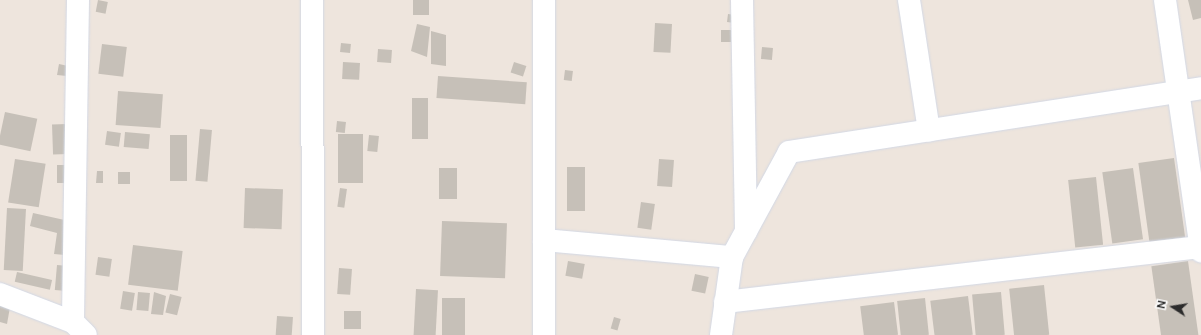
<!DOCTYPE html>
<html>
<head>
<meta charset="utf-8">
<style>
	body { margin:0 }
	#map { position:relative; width:1201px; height:335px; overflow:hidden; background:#eee5dd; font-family:"DM Sans",sans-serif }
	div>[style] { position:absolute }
	.building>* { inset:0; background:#c6c0b8; transform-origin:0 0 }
	.roads { filter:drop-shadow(0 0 1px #d2d8e5) drop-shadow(0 0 1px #d2d8e5) }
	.minor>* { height:22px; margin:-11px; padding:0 11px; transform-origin:11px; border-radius:11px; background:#fff }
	span { translate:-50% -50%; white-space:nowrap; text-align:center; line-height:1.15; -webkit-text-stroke:3px #fff; paint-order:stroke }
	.north { position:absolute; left:1153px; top:287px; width:40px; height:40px; -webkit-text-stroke:3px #fff; paint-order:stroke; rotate:282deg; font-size:11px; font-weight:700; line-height:16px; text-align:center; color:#2c2c2c }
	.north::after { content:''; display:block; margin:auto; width:14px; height:18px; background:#2c2c2c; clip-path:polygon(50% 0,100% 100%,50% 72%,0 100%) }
</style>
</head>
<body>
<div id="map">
	<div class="building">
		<div style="left:98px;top:0;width:10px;height:12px;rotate:11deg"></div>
		<div style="left:413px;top:0;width:16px;height:15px"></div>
		<div style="clip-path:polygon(1188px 0,1201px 0,1201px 18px,1193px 20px)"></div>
		<div style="left:728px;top:14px;width:8px;height:8px;rotate:7deg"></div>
		<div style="left:655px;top:23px;width:17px;height:29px;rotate:3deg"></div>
		<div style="clip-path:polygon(417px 24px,430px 27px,427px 57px,411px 51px)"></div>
		<div style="left:721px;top:30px;width:10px;height:12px"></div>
		<div style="clip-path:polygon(431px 31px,446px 35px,446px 66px,431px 64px)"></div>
		<div style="left:341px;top:43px;width:10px;height:9px;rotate:6deg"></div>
		<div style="left:102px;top:44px;width:25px;height:30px;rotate:7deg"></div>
		<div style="left:762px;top:47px;width:11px;height:12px;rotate:5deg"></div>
		<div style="left:378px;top:49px;width:14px;height:13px;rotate:4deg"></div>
		<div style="left:343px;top:62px;width:17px;height:17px;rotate:3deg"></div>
		<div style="left:514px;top:62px;width:13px;height:11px;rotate:18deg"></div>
		<div style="clip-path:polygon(59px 64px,68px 66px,67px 76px,57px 75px)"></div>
		<div style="left:565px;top:70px;width:8px;height:10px;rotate:7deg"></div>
		<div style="left:438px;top:76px;width:89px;height:22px;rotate:4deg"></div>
		<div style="left:118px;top:91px;width:45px;height:34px;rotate:4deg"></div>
		<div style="left:412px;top:98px;width:16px;height:41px"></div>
		<div style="left:5px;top:112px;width:33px;height:33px;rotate:12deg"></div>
		<div style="left:337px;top:121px;width:9px;height:11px;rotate:6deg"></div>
		<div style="left:67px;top:124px;width:30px;height:15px;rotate:88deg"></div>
		<div style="left:200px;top:129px;width:12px;height:52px;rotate:5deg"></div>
		<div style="left:107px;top:131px;width:14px;height:14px;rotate:8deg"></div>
		<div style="left:125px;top:132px;width:25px;height:15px;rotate:5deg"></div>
		<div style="left:338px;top:134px;width:25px;height:49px"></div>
		<div style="left:170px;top:135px;width:17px;height:46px"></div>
		<div style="left:369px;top:135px;width:10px;height:16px;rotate:6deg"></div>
		<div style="left:1174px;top:158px;width:80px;height:36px;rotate:82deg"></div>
		<div style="left:15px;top:159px;width:31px;height:44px;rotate:9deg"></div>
		<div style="left:659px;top:159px;width:15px;height:27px;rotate:4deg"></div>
		<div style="left:57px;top:165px;width:13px;height:18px"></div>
		<div style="left:567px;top:167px;width:18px;height:44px"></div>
		<div style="left:439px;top:168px;width:18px;height:31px"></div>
		<div style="left:1133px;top:168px;width:72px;height:31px;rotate:82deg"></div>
		<div style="clip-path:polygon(97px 171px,103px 171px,103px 183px,96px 183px)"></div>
		<div style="left:118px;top:172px;width:12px;height:12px"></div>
		<div style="left:1096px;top:177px;width:68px;height:28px;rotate:84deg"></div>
		<div style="left:245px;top:188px;width:38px;height:40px;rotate:2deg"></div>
		<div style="left:340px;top:188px;width:7px;height:19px;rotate:8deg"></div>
		<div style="left:641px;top:202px;width:14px;height:26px;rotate:8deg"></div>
		<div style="left:7px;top:208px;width:19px;height:62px;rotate:3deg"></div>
		<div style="clip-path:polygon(33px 213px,69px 221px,65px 255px,54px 254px,57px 233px,30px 226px)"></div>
		<div style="left:442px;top:221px;width:65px;height:55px;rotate:2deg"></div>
		<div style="left:133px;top:245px;width:50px;height:40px;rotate:7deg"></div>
		<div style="left:98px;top:257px;width:14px;height:18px;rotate:8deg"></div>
		<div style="left:568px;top:261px;width:17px;height:15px;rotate:10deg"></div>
		<div style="left:1188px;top:261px;width:75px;height:37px;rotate:82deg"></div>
		<div style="left:57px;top:265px;width:12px;height:25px;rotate:5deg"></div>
		<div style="left:339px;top:268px;width:13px;height:26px;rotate:4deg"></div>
		<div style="left:17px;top:272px;width:36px;height:10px;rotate:13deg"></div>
		<div style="left:695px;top:274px;width:14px;height:17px;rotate:12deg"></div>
		<div style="left:1044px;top:285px;width:50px;height:35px;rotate:84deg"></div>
		<div style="left:416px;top:289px;width:22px;height:46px;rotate:3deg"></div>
		<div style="left:123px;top:291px;width:12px;height:18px;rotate:9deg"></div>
		<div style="left:138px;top:292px;width:12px;height:18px;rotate:5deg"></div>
		<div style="clip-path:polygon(154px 292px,166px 296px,163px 315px,151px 314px)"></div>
		<div style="left:1001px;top:292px;width:43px;height:29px;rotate:85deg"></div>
		<div style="left:170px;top:294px;width:12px;height:19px;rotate:14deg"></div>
		<div style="left:968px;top:296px;width:39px;height:38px;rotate:83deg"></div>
		<div style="left:442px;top:298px;width:23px;height:37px"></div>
		<div style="left:925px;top:298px;width:37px;height:28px;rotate:84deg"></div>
		<div style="left:894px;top:302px;width:33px;height:34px;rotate:83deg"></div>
		<div style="clip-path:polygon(0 305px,10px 307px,7px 324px,0 322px)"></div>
		<div style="left:344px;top:311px;width:17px;height:18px"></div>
		<div style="left:277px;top:316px;width:16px;height:19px;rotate:4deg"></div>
		<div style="left:614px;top:317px;width:7px;height:12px;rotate:16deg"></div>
	</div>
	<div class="roads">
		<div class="minor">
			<div style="left:78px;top:0;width:322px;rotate:90.9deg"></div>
			<div style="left:73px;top:322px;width:18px;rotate:45deg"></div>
			<div style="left:312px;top:0;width:335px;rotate:89.8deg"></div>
			<div style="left:544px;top:0;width:335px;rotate:90deg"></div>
			<div style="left:742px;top:0;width:231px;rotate:89deg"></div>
			<div style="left:909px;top:0;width:132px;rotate:81.3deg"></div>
			<div style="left:1165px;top:0;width:254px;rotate:81.8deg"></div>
			<div style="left:544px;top:240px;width:189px;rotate:5.2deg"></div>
			<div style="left:0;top:294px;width:78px;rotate:21deg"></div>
			<div style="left:725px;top:302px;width:478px;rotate:-6.6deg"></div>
			<div style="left:721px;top:335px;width:79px;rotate:-82deg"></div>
			<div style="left:732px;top:257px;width:119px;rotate:-61.5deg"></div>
			<div style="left:789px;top:152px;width:417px;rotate:-8.8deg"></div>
		</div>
	</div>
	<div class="north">N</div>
</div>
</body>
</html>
